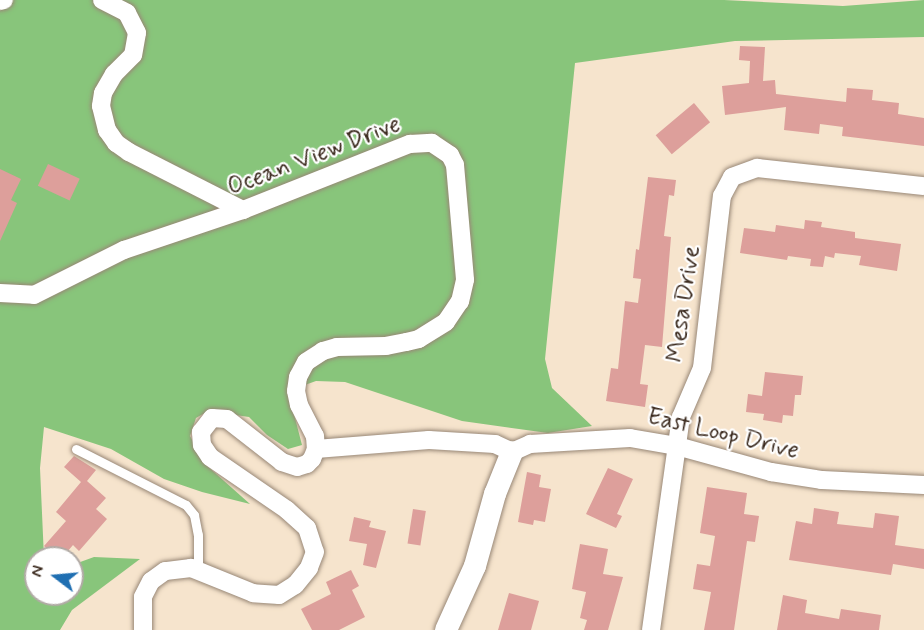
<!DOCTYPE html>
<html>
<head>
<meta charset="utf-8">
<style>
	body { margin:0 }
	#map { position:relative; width:924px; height:630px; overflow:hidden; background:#f6e4cd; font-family:Mynerve,sans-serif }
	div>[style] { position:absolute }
	.green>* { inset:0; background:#88c57b }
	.building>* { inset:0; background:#dd9f9b; transform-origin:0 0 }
	.roads { filter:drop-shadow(0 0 2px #988776) drop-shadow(0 0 2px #988776) }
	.service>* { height:9px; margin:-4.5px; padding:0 4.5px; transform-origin:4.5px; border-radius:4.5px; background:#fff }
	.minor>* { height:18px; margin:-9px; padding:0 9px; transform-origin:9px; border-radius:9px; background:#fff }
	.tertiary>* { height:22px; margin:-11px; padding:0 11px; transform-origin:11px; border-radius:11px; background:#fff }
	span { translate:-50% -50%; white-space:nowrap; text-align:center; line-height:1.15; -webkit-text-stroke:4.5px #fff; paint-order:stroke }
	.street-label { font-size:24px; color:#3b2a1e }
	.north { position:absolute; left:24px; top:546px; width:60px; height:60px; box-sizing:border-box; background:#fff; border:2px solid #b1aaa5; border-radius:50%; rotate:286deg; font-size:16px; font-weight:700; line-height:24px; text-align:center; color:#3b2a1e }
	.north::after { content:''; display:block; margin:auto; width:21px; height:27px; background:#1f6fb2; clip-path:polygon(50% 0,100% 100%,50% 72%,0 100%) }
</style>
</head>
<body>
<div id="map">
	<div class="green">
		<div style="clip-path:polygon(0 0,724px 0,843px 6px,924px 0,924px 37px,735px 41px,575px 63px,545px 359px,552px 388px,592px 426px,548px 433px,462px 421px,345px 382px,316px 381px,288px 391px,302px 445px,288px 449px,267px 435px,249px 417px,208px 411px,196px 418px,190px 436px,205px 464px,250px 504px,202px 492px,164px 479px,111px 449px,44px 427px,40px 468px,44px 558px,36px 558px,36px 594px,72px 594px,72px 565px,94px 557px,140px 559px,72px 610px,60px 630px,0 630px)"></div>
	</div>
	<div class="building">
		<div style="clip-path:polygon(740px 46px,765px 47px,763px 81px,775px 80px,776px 94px,846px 102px,847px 88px,873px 90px,872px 100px,899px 103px,898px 114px,924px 118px,924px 146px,842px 136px,843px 127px,820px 124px,819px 134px,784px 130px,786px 107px,725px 115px,722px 86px,749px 83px,750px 61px,739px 60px)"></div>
		<div style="left:694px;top:103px;width:25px;height:50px;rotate:50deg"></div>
		<div style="left:48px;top:164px;width:35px;height:24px;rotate:25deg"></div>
		<div style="clip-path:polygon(0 169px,21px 179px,11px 200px,17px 203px,0 241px)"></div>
		<div style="clip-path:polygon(648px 177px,676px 180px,674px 196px,669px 195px,664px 236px,671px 237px,662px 347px,645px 345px,640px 384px,648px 385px,645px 407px,606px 401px,611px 368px,618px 369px,625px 301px,638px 303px,641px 279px,633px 278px,636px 249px,639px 250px)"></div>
		<div style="clip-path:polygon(805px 220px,822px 222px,821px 227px,855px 232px,855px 238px,901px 244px,897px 271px,859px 265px,861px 256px,835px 253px,834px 258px,825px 256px,823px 267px,810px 266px,811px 259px,788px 256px,787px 260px,740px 253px,744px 228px,775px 232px,776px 225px,804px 229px)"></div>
		<div style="clip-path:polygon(765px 372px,803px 376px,801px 395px,795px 395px,793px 416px,783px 415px,782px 423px,763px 420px,764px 414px,746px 412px,748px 394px,762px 396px)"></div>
		<div style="clip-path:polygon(74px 456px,96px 470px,87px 481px,106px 498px,96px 509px,107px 519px,79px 551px,73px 545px,62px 558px,57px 558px,44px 546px,66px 521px,56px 512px,81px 482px,64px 467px)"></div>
		<div style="clip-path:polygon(608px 468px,633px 479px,617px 514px,622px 516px,616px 528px,586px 514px)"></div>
		<div style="clip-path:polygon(527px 472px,541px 475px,539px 487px,551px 489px,545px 522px,534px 520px,533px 525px,518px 522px)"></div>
		<div style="clip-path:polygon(707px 487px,747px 493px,744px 514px,759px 516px,755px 542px,747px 541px,734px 630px,704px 630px,711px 592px,693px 589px,697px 564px,710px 566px,715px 536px,700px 533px)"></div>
		<div style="clip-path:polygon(814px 508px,839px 512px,837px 524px,873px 528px,875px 513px,899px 516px,895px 545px,924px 549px,924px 569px,893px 564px,891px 575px,789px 560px,796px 521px,812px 524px)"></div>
		<div style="left:413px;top:509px;width:13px;height:35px;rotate:9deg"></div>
		<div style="clip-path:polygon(354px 517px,371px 521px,369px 527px,386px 531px,376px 568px,363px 565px,367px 544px,349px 541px)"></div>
		<div style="clip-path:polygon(580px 544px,608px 549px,603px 574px,623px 577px,608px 630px,584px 630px,587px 620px,580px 618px,586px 592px,572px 589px)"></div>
		<div style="clip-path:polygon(351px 570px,359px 586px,352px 590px,365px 617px,339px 630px,312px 630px,301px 609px,331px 594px,326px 582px)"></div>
		<div style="clip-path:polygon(509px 593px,539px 601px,531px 630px,498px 630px)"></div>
		<div style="clip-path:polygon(783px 595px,807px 600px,805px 613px,839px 619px,841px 609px,881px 615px,879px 630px,777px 630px)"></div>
	</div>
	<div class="roads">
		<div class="service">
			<div style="left:76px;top:449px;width:123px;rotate:27deg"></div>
			<div style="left:186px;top:505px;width:13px;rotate:51deg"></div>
			<div style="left:194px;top:515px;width:20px;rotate:79deg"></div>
			<div style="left:198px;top:535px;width:35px;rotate:90deg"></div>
		</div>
		<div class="minor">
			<div style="left:102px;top:0;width:28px;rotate:27deg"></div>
			<div style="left:127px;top:13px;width:22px;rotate:63deg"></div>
			<div style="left:137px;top:33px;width:22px;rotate:100deg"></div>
			<div style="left:133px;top:55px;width:27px;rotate:135deg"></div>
			<div style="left:114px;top:74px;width:22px;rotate:120deg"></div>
			<div style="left:103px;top:93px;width:13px;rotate:99deg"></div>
			<div style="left:101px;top:106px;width:25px;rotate:76deg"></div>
			<div style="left:107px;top:130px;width:16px;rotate:55deg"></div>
			<div style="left:116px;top:143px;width:16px;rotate:35deg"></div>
			<div style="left:129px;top:152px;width:128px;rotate:27deg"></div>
			<div style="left:0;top:1px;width:4px;rotate:-14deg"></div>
			<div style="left:0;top:293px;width:34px;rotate:3deg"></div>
			<div style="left:34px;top:295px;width:101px;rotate:-26.6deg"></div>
			<div style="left:124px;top:250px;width:126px;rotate:-18.6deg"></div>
			<div style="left:243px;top:210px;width:180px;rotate:-21.6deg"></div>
			<div style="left:410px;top:144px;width:22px;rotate:-3deg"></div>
			<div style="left:432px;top:143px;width:22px;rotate:34deg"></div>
			<div style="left:450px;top:155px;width:11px;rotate:63deg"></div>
			<div style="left:455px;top:165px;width:115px;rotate:85deg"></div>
			<div style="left:465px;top:280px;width:22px;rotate:103deg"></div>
			<div style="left:460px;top:301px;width:25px;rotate:124deg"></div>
			<div style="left:446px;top:322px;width:32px;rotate:148deg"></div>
			<div style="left:419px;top:339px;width:13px;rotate:167deg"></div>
			<div style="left:406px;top:342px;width:20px;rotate:169deg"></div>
			<div style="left:386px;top:346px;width:49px;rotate:178.8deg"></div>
			<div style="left:337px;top:347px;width:15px;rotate:164deg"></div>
			<div style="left:323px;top:351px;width:20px;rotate:147deg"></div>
			<div style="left:306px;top:362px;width:17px;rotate:118deg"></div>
			<div style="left:298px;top:377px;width:14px;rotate:98deg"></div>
			<div style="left:296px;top:391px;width:14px;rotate:78deg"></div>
			<div style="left:299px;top:405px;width:35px;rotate:63deg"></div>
			<div style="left:315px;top:436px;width:13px;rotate:86deg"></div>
			<div style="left:316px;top:449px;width:11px;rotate:112deg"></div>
			<div style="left:312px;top:459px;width:7px;rotate:135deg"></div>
			<div style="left:307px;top:464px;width:10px;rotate:163deg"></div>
			<div style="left:297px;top:467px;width:16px;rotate:-162deg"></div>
			<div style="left:282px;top:462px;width:70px;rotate:-142deg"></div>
			<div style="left:227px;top:419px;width:15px;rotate:-176deg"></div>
			<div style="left:212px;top:418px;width:18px;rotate:128deg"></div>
			<div style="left:201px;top:432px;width:13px;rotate:86deg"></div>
			<div style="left:202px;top:445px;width:14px;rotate:56deg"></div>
			<div style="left:210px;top:457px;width:93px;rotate:34.5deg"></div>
			<div style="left:287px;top:510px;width:27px;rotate:42deg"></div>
			<div style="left:307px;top:528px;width:25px;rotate:72deg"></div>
			<div style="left:315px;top:552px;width:17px;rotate:111deg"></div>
			<div style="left:309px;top:568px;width:22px;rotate:129deg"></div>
			<div style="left:295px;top:585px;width:19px;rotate:148deg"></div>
			<div style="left:279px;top:595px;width:26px;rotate:-176deg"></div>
			<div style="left:253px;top:593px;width:67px;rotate:-158deg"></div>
			<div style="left:191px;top:568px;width:26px;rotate:173deg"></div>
			<div style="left:165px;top:571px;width:17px;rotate:144deg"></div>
			<div style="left:151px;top:581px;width:18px;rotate:117deg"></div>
			<div style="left:143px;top:597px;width:33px;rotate:90deg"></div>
			<div style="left:316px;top:449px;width:113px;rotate:-4.6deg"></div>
			<div style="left:429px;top:440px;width:66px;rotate:3.5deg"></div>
			<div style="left:495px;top:444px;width:19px;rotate:25deg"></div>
			<div style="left:512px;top:452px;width:20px;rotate:-24deg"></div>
			<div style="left:530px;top:444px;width:100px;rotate:-3.4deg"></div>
			<div style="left:630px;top:438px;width:48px;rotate:9.7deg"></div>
			<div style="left:677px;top:446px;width:98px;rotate:15.5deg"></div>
			<div style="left:771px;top:472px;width:52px;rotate:8.9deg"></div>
			<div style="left:822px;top:480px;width:102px;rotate:2.8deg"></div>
			<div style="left:651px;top:630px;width:215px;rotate:-82deg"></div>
			<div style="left:681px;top:417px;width:53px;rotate:-66.8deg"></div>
			<div style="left:702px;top:368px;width:173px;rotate:-83.4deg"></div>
			<div style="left:722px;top:196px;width:21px;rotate:-62deg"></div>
			<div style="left:732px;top:177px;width:27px;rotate:-20deg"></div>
			<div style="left:757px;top:168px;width:168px;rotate:6.2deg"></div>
		</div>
		<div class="tertiary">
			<div style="left:446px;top:630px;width:70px;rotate:-65.6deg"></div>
			<div style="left:475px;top:566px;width:75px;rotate:-74.5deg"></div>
			<div style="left:495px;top:494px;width:45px;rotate:-68deg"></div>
		</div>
	</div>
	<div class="street-label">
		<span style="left:314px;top:156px;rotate:-21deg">Ocean View Drive</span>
		<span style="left:684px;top:304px;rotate:-82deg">Mesa Drive</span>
		<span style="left:723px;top:434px;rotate:13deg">East Loop Drive</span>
	</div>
	<div class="north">N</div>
</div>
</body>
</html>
